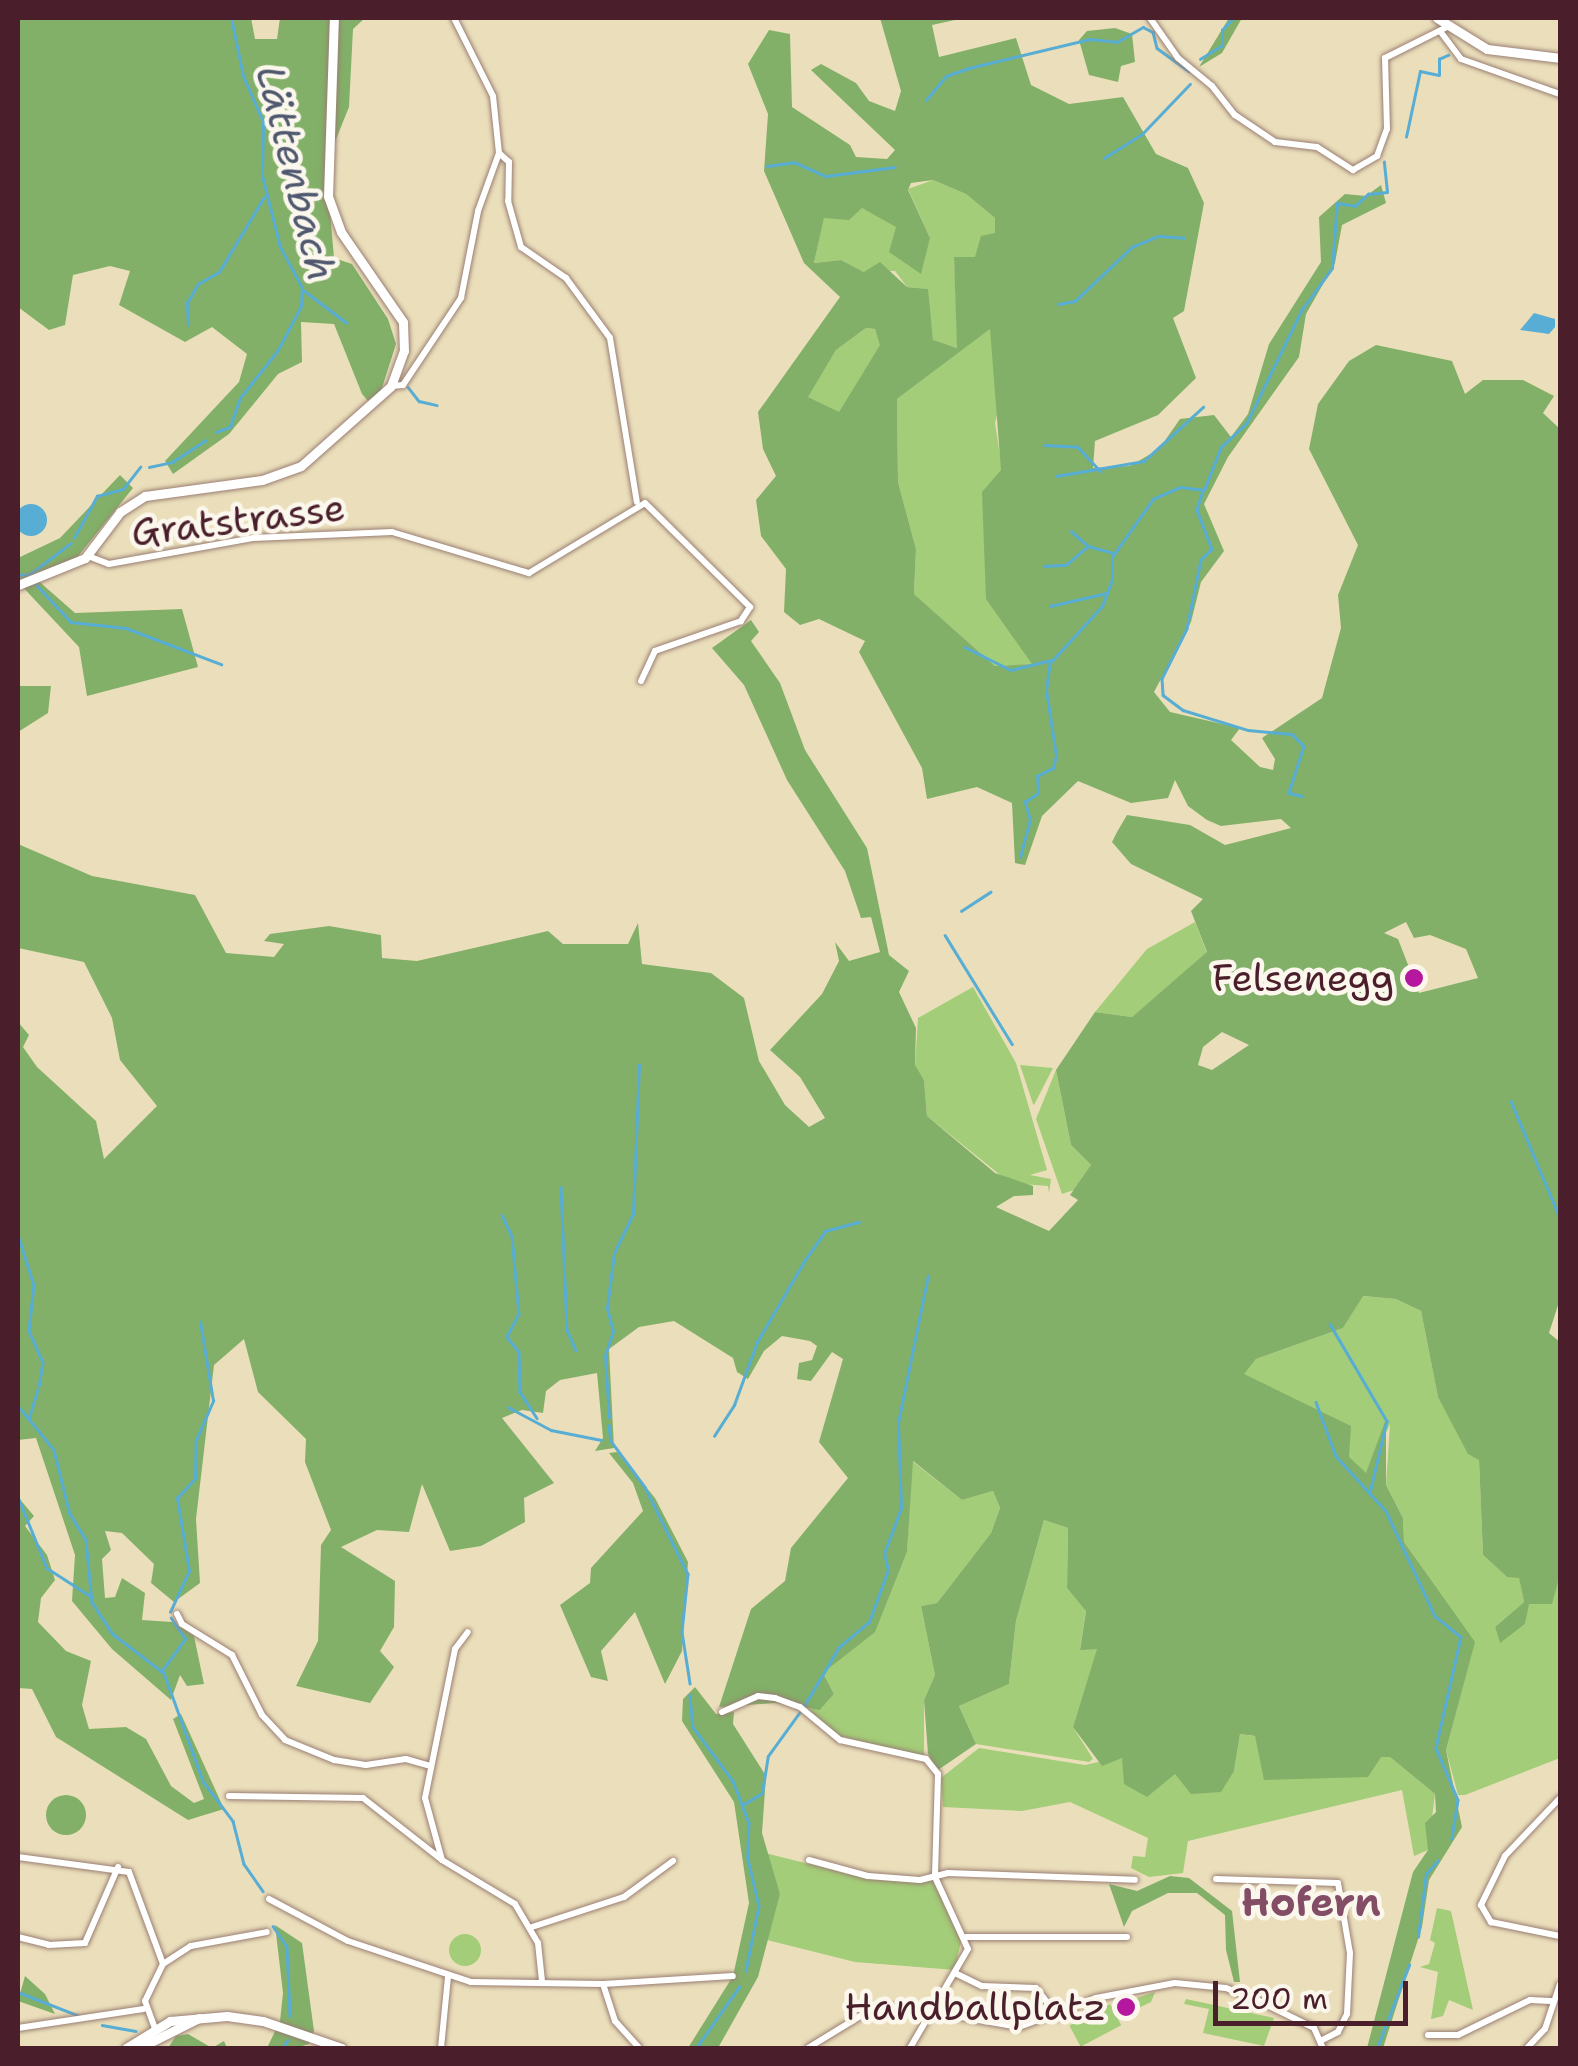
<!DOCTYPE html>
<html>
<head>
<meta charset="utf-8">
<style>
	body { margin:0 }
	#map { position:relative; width:1578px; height:2066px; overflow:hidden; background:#ebdfbb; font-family:"Shantell Sans",sans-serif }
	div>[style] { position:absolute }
	.green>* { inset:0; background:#a3cd78; transform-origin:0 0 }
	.round { border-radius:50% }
	.forest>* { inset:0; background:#82b068 }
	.water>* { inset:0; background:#58add4 }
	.stream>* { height:2.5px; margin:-1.25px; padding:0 1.25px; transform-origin:1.25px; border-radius:1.25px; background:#58add4 }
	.roads { filter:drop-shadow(0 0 2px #9a7f73) drop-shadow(0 0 2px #9a7f73) }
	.street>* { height:6px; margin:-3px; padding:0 3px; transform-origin:3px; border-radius:3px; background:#fff }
	.secondary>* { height:9px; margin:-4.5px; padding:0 4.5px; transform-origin:4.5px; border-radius:4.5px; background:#fff }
	.dots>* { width:28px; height:28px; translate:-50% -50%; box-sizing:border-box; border:5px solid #fbf7ec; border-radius:50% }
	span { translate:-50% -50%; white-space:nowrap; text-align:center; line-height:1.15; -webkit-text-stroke:9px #fbf7ec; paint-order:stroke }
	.street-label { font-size:38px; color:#4a1f2b }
	.poi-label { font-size:38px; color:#4a1f2b }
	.right { translate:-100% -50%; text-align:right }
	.water-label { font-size:40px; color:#50586f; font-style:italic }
	.neighbourhood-label { font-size:40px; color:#844d66; font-weight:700 }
	.frame { position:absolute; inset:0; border:20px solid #4a1f2b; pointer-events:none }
	.scale { position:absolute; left:1213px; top:1981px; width:195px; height:45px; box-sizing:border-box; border:5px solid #4a1f2b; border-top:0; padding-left:12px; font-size:30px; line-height:35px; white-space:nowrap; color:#4a1f2b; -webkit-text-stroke:8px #fbf7ec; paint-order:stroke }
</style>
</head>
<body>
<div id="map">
	<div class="green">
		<div style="clip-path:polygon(933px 180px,966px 194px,995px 218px,995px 233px,975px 257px,954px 257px,958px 348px,933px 341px,927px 289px,907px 287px,895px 271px,864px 272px,841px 260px,814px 263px,824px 217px,862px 208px,930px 238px,908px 189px)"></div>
		<div style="clip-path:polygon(866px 328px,875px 329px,881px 344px,839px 413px,807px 397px,836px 350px)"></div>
		<div style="clip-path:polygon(991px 328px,1000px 403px,995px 423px,1033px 664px,995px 666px,914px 594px,916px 549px,898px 482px,897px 399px)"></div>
		<div style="clip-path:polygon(1195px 922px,1207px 953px,1132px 1017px,1095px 1012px,1147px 949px)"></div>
		<div style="clip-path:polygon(973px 987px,1016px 1063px,1047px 1170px,1030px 1175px,1051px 1179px,1049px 1193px,1048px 1186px,1010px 1183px,927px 1116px,924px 1080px,915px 1066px,918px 1018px)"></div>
		<div style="clip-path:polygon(1020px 1065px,1053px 1068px,1034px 1105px,1033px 1104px)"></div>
		<div style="clip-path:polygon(1056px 1070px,1071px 1145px,1091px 1165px,1077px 1189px,1062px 1194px,1036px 1119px)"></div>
		<div style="clip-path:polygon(1362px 1296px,1396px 1299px,1421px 1311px,1438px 1397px,1479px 1460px,1483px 1555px,1507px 1577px,1519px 1577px,1524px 1602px,1495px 1627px,1500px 1642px,1525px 1624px,1528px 1604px,1560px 1574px,1560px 1758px,1465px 1795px,1458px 1795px,1446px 1750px,1474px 1642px,1404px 1542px,1403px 1518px,1386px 1485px,1390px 1424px,1367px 1474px,1243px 1374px,1256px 1359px,1343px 1328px)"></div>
		<div style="clip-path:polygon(912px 1461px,962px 1500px,993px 1491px,1000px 1508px,991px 1533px,937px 1603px,921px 1606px,935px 1675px,924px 1700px,924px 1756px,834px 1735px,806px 1709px,821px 1709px,834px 1694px,823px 1673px,875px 1631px,907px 1552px)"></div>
		<div style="clip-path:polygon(1044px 1520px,1068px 1528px,1067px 1588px,1086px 1610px,1080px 1649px,1098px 1648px,1073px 1727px,1093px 1759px,1089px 1762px,976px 1744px,959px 1706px,1009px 1684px,1016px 1621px)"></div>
		<div style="clip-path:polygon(1240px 1734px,1390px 1757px,1435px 1794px,1428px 1850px,1414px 1856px,1402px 1790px,1188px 1841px,1183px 1873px,1149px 1877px,1131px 1868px,1133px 1856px,1145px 1857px,1148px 1838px,1070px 1802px,1022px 1811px,943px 1807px,941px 1778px,979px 1748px,1085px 1765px,1121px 1757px,1124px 1764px,1175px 1774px,1234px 1771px)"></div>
		<div style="clip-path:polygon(765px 1853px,869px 1879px,932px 1880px,962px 1936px,955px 1970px,855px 1962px,767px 1940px,780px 1894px)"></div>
		<div style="clip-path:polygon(1437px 1908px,1451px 1911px,1473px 2010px,1449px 2000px,1443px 2016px,1431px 2019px,1438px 1972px,1420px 1967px,1429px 1964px,1435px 1943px,1430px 1940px)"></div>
		<div class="round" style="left:449px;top:1934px;width:32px;height:32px"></div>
		<div style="clip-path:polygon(1155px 1992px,1151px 2002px,1120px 2017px,1115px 2005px)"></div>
		<div style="clip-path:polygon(1186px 1999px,1274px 2018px,1264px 2046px,1203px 2033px,1209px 2009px,1184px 2004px)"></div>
		<div style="left:1110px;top:2004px;width:24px;height:46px;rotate:62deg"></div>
	</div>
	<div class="forest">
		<div style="clip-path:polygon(18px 18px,251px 18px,255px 39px,277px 39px,280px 18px,386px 18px,365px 18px,353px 29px,349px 107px,326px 164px,334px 258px,352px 264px,388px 319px,396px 344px,381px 391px,369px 402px,362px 394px,334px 324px,301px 322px,302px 362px,278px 374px,229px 434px,173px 474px,165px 461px,239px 382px,247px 354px,212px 327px,185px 342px,119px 305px,130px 271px,110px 266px,73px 275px,65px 325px,49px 330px,18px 307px)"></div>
		<div style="clip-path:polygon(evenodd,880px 18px,964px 18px,932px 25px,939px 57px,1016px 38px,1031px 85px,1069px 104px,1123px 97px,1156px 154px,1188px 168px,1204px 203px,1184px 311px,1173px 318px,1196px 378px,1158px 415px,1095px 441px,1093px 468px,1130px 466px,1159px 449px,1180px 419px,1214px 415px,1231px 437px,1248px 414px,1269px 344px,1321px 262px,1319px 217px,1345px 194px,1366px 196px,1381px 185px,1386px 203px,1342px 225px,1335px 263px,1306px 314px,1299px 357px,1228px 457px,1204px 504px,1224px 551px,1201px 582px,1191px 622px,1154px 692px,1170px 712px,1240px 728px,1231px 740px,1260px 767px,1273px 770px,1275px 759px,1262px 738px,1322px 698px,1341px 628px,1338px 595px,1358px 545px,1309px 449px,1318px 404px,1349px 361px,1376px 345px,1452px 361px,1465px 394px,1483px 380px,1523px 380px,1554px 396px,1543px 413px,1560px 429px,1560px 1299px,1549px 1333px,1560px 1342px,1560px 1574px,1552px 1604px,1529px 1604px,1525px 1624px,1500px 1643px,1495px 1627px,1524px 1602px,1519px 1578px,1507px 1577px,1483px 1555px,1479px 1460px,1468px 1454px,1438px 1397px,1421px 1311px,1396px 1299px,1363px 1296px,1343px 1328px,1256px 1359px,1244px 1374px,1351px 1426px,1349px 1457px,1366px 1473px,1386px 1419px,1386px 1485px,1403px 1518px,1404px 1542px,1475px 1642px,1446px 1750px,1462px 1827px,1429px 1880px,1422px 1927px,1383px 2048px,1367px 2048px,1413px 1872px,1428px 1850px,1425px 1823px,1436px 1812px,1435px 1794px,1390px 1757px,1381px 1757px,1368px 1777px,1264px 1780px,1255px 1736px,1240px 1734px,1234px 1771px,1221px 1792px,1191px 1794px,1175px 1774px,1147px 1797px,1124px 1784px,1122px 1758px,1102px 1766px,1073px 1727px,1097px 1649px,1080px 1650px,1086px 1611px,1067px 1588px,1068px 1528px,1044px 1520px,1016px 1621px,1009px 1684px,959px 1706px,976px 1744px,938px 1770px,928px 1754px,924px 1700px,935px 1675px,921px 1606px,937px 1603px,991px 1533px,1000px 1508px,993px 1491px,962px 1500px,913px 1461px,907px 1552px,875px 1632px,823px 1673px,834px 1694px,820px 1710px,775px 1703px,719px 1707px,751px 1609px,785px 1581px,791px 1548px,848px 1478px,819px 1442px,843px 1359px,832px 1352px,811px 1381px,797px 1379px,799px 1363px,812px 1360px,817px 1346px,810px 1341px,782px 1336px,764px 1351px,748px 1379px,737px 1372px,733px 1358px,674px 1321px,639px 1327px,609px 1349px,614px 1448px,595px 1451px,603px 1438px,597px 1373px,560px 1380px,546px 1391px,543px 1413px,522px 1410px,502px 1418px,554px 1483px,524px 1498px,525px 1522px,481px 1546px,450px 1551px,422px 1484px,409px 1532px,377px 1530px,341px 1547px,395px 1581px,394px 1627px,380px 1651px,394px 1667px,370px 1703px,296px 1686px,318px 1641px,321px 1545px,331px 1530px,305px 1462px,306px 1439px,258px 1392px,244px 1339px,214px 1365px,196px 1519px,200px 1583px,174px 1602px,151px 1583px,154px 1564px,122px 1533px,105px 1531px,111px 1550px,102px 1559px,105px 1598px,115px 1597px,122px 1578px,145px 1593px,142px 1620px,172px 1622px,194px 1636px,204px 1684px,187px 1686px,180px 1675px,171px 1700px,112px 1649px,72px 1601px,75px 1555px,36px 1438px,18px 1440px,18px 1022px,29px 1035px,23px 1047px,37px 1067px,96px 1121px,104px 1159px,157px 1106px,120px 1060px,112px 1018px,84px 962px,18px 948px,18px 844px,92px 876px,195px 895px,226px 953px,274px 957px,284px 944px,264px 941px,270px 934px,329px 926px,381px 935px,382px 958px,417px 961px,548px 931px,563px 944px,628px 944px,638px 923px,642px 964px,711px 973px,744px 998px,759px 1061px,785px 1105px,809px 1127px,825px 1118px,800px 1077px,770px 1050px,822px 994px,839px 961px,835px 942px,849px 961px,880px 952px,871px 917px,861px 918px,845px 871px,787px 780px,744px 685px,712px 648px,751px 620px,759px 632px,751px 641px,780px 683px,805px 750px,867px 848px,889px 955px,909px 971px,899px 992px,916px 1028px,915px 1065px,924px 1080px,927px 1116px,995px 1173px,1033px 1186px,1033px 1195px,1014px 1196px,996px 1207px,1049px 1231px,1078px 1200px,1070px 1195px,1091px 1165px,1071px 1145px,1056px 1070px,1095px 1012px,1132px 1017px,1207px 952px,1191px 911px,1203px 899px,1131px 864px,1112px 842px,1117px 832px,1127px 815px,1190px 825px,1225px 845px,1291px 828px,1281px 819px,1221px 826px,1207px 820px,1188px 806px,1175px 780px,1168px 798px,1131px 803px,1078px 781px,1042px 816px,1025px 865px,1015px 863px,1012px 803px,977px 787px,927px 799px,922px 768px,859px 652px,865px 641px,819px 619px,800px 625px,784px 612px,786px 569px,761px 536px,756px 500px,776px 476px,763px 449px,758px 412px,840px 297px,804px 263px,764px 171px,768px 114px,748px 64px,769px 30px,790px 34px,792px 107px,850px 145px,856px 157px,887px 159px,895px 150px,811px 70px,821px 64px,856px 83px,869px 101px,895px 111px,901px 91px,880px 18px,933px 180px,966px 194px,995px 218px,995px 233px,981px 236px,975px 257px,954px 257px,957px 348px,933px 340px,928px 289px,907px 287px,880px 262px,864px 272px,841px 260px,814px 263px,824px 218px,849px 220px,862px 208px,896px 227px,889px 252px,921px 274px,930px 238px,908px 190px,911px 183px,933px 180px,880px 18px,866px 328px,875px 329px,880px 345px,839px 412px,808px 397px,836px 350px,866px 328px,880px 18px,990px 329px,1001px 470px,982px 492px,986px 599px,1032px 664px,995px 666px,914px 594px,916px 549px,898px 482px,897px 399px,990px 329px,880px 18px,1406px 922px,1414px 938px,1430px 935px,1466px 949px,1478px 978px,1419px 993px,1398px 939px,1384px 933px,1406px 922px,880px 18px,1222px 1032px,1249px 1045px,1212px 1070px,1198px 1065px,1203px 1047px,1222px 1032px)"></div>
		<div style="clip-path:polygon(1229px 18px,1242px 18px,1222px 53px,1199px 67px)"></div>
		<div style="clip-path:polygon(1115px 28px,1132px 34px,1135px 62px,1121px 66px,1118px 82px,1089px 75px,1079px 40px,1087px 31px)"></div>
		<div style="clip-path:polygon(120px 475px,133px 488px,75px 560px,34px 577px,75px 613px,182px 609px,198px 667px,87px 696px,79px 647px,18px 582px,18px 558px,60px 538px)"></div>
		<div style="clip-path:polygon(18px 686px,51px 686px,48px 713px,18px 732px)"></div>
		<div style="clip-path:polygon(617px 1452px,655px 1498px,688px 1562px,682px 1651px,665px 1684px,635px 1612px,601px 1651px,608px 1681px,591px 1677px,560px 1605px,590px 1583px,591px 1568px,643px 1511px,633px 1483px,609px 1453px)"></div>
		<div style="clip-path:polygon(18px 1497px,34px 1516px,25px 1526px,47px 1555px,55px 1580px,41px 1598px,38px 1622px,66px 1651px,91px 1661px,82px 1705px,89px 1729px,126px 1727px,146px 1739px,171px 1786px,194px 1803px,204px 1799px,173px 1719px,181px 1714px,224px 1809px,188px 1820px,56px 1737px,32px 1689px,18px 1688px)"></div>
		<div style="clip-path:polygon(695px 1687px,716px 1714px,734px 1712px,733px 1724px,766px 1776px,762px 1833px,780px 1894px,758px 1977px,718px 2048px,688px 2048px,733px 1976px,749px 1903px,734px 1802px,682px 1721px,683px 1699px)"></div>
		<div class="round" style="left:46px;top:1795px;width:40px;height:40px"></div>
		<div style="clip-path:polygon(1170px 1876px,1189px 1878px,1232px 1911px,1240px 1982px,1234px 1982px,1226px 1950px,1225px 1915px,1197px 1893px,1168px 1893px,1132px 1911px,1124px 1927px,1109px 1884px,1137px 1891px)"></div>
		<div style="clip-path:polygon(275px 1925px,302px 1943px,314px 2031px,309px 2044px,296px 2048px,267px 2048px,280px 2021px,283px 1993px)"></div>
		<div style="clip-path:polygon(25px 1976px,45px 1994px,55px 2014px,18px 2001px)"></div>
		<div style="clip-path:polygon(188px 2034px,212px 2048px,224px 2041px,227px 2048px,168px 2048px,176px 2036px)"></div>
	</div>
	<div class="water">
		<div style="clip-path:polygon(1534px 313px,1555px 319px,1555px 327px,1549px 334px,1520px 330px)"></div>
		<div class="round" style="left:15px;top:504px;width:32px;height:32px"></div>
	</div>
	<div class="stream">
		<div style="left:1200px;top:59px;width:26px;rotate:-32deg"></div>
		<div style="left:1222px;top:45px;width:15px;rotate:-90deg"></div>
		<div style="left:1222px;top:30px;width:16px;rotate:-47deg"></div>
		<div style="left:926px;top:100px;width:31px;rotate:-50deg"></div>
		<div style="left:946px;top:76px;width:24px;rotate:-19deg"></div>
		<div style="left:969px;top:68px;width:124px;rotate:-13.5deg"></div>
		<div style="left:1090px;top:39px;width:27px;rotate:6deg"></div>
		<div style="left:1117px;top:42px;width:30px;rotate:-30deg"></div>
		<div style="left:1143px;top:27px;width:11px;rotate:27deg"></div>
		<div style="left:1153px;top:32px;width:16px;rotate:76deg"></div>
		<div style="left:1157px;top:48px;width:39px;rotate:36deg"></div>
		<div style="left:1406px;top:137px;width:67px;rotate:-78deg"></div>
		<div style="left:1420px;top:71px;width:19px;rotate:12deg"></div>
		<div style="left:1439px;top:75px;width:16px;rotate:-90deg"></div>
		<div style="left:1439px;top:59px;width:10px;rotate:-24deg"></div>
		<div style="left:1104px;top:158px;width:45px;rotate:-32.3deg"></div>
		<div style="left:1142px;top:134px;width:69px;rotate:-46.2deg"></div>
		<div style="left:767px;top:166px;width:27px;rotate:-8deg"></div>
		<div style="left:794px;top:162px;width:35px;rotate:24deg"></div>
		<div style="left:826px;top:176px;width:69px;rotate:-7.5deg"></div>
		<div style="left:302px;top:289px;width:56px;rotate:37.1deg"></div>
		<div style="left:1058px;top:304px;width:17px;rotate:-10deg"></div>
		<div style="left:1075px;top:301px;width:79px;rotate:-43.5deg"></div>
		<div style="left:1132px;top:247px;width:28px;rotate:-23deg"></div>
		<div style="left:1158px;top:236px;width:26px;rotate:4deg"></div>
		<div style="left:188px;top:325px;width:22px;rotate:-93deg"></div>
		<div style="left:187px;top:303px;width:22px;rotate:-60deg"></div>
		<div style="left:198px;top:284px;width:24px;rotate:-30deg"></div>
		<div style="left:219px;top:272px;width:87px;rotate:-59deg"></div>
		<div style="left:408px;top:387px;width:18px;rotate:52deg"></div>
		<div style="left:419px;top:401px;width:18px;rotate:13deg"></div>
		<div style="left:216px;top:432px;width:15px;rotate:-20deg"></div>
		<div style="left:230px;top:427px;width:31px;rotate:-71deg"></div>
		<div style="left:240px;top:398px;width:61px;rotate:-51.6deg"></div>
		<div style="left:278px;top:350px;width:50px;rotate:-62.4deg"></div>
		<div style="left:301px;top:306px;width:18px;rotate:-87deg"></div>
		<div style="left:302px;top:288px;width:47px;rotate:-118.2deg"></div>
		<div style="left:280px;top:247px;width:73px;rotate:-104.2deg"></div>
		<div style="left:262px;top:176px;width:54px;rotate:-88.9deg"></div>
		<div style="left:263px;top:122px;width:50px;rotate:-113.5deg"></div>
		<div style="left:243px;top:76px;width:59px;rotate:-101.7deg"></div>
		<div style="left:1044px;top:445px;width:34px;rotate:3deg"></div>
		<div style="left:1078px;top:447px;width:33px;rotate:47deg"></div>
		<div style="left:149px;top:467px;width:24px;rotate:-12deg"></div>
		<div style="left:172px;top:462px;width:40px;rotate:-32.9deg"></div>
		<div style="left:1056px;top:476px;width:89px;rotate:-9.7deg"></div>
		<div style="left:1144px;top:461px;width:80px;rotate:-42.5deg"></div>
		<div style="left:1203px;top:491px;width:20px;rotate:108deg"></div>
		<div style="left:1197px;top:510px;width:42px;rotate:69deg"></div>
		<div style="left:1212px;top:549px;width:16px;rotate:135deg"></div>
		<div style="left:1201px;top:560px;width:70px;rotate:101.5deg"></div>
		<div style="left:1187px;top:629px;width:56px;rotate:116.6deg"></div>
		<div style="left:1162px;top:679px;width:16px;rotate:86deg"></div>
		<div style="left:1163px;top:695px;width:25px;rotate:37deg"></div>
		<div style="left:1183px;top:710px;width:68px;rotate:17.1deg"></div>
		<div style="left:1248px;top:730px;width:44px;rotate:5.2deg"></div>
		<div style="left:1292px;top:734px;width:17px;rotate:45deg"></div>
		<div style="left:1304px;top:746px;width:49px;rotate:107.7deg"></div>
		<div style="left:1289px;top:793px;width:13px;rotate:13deg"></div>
		<div style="left:1071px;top:531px;width:23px;rotate:41deg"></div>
		<div style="left:74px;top:538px;width:48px;rotate:-61.3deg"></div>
		<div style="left:97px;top:496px;width:27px;rotate:-15deg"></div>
		<div style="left:123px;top:489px;width:28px;rotate:-52deg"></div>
		<div style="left:1044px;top:566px;width:22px;rotate:-3deg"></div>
		<div style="left:1066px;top:565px;width:29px;rotate:-41deg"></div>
		<div style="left:1088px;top:546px;width:27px;rotate:15deg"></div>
		<div style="left:18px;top:575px;width:12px;rotate:-5deg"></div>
		<div style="left:30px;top:574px;width:51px;rotate:-37.1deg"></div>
		<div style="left:35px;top:583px;width:53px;rotate:47.3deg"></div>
		<div style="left:71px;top:622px;width:55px;rotate:6.2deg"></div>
		<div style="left:126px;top:628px;width:102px;rotate:20.8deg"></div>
		<div style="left:1050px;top:606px;width:58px;rotate:-12.8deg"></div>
		<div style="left:965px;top:647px;width:51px;rotate:26.6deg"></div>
		<div style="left:1011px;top:670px;width:41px;rotate:-14deg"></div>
		<div style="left:1020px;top:857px;width:38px;rotate:-75deg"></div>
		<div style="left:1030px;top:820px;width:19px;rotate:-106deg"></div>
		<div style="left:1025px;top:802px;width:16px;rotate:-35deg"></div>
		<div style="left:1038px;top:793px;width:17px;rotate:-93deg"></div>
		<div style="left:1037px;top:776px;width:18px;rotate:-27deg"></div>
		<div style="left:1053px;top:768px;width:12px;rotate:-76deg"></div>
		<div style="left:1056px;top:756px;width:67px;rotate:-98.6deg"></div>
		<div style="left:1046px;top:690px;width:27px;rotate:-82deg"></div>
		<div style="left:1050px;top:663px;width:77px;rotate:-47.6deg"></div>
		<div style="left:1102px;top:606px;width:28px;rotate:-69deg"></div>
		<div style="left:1112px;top:580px;width:23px;rotate:-90deg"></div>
		<div style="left:1112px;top:557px;width:71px;rotate:-54.7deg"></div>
		<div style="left:1153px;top:499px;width:30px;rotate:-24deg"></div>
		<div style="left:1180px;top:487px;width:24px;rotate:7deg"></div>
		<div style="left:1204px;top:490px;width:46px;rotate:-68.4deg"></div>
		<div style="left:1221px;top:447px;width:34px;rotate:-43deg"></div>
		<div style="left:1246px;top:424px;width:126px;rotate:-64deg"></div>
		<div style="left:1301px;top:311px;width:53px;rotate:-54.2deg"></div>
		<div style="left:1332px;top:268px;width:65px;rotate:-85.6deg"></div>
		<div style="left:1337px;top:203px;width:18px;rotate:9deg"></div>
		<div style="left:1355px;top:206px;width:18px;rotate:-43deg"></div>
		<div style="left:1368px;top:194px;width:19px;rotate:-6deg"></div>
		<div style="left:1387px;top:192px;width:30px;rotate:-96deg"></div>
		<div style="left:961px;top:911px;width:35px;rotate:-33deg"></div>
		<div style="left:945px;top:935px;width:128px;rotate:58.4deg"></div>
		<div style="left:1511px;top:1101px;width:127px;rotate:67.3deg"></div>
		<div style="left:561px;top:1187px;width:143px;rotate:87.6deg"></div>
		<div style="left:567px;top:1330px;width:22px;rotate:66deg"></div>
		<div style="left:502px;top:1215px;width:23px;rotate:65deg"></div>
		<div style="left:512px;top:1236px;width:78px;rotate:84.9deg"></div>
		<div style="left:519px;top:1314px;width:26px;rotate:118deg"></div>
		<div style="left:507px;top:1337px;width:19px;rotate:51deg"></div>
		<div style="left:519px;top:1352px;width:40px;rotate:88.6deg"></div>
		<div style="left:520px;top:1392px;width:31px;rotate:57deg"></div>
		<div style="left:18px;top:1235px;width:52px;rotate:72.3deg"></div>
		<div style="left:34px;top:1285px;width:46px;rotate:96.2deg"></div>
		<div style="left:29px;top:1331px;width:34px;rotate:66deg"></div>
		<div style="left:43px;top:1362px;width:24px;rotate:99deg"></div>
		<div style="left:1330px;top:1324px;width:113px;rotate:59.6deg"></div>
		<div style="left:1387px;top:1421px;width:74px;rotate:103.3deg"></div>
		<div style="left:38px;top:1390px;width:30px;rotate:107deg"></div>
		<div style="left:29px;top:1419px;width:40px;rotate:51deg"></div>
		<div style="left:54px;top:1450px;width:66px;rotate:76deg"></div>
		<div style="left:70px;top:1514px;width:31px;rotate:58deg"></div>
		<div style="left:86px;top:1540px;width:62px;rotate:84.5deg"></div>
		<div style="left:92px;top:1602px;width:38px;rotate:57deg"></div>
		<div style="left:113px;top:1634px;width:64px;rotate:37.4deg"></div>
		<div style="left:164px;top:1673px;width:115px;rotate:70.1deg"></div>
		<div style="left:203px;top:1781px;width:50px;rotate:53.1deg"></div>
		<div style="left:233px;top:1821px;width:44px;rotate:75.7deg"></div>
		<div style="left:244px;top:1864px;width:33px;rotate:55deg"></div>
		<div style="left:1316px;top:1402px;width:58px;rotate:69.7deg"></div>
		<div style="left:1336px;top:1456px;width:74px;rotate:47.7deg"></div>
		<div style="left:1386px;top:1511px;width:116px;rotate:65deg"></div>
		<div style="left:1435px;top:1616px;width:33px;rotate:39deg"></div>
		<div style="left:1461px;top:1637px;width:114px;rotate:102.7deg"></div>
		<div style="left:1436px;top:1748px;width:56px;rotate:67.1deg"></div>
		<div style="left:1458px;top:1800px;width:39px;rotate:99deg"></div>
		<div style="left:18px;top:1406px;width:17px;rotate:50deg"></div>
		<div style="left:508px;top:1407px;width:49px;rotate:28.1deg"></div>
		<div style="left:551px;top:1430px;width:51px;rotate:11.3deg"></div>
		<div style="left:609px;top:1418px;width:62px;rotate:-93.7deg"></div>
		<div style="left:605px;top:1356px;width:26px;rotate:-72deg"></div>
		<div style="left:613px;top:1331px;width:24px;rotate:-105deg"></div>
		<div style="left:607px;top:1308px;width:55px;rotate:-82.7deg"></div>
		<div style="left:614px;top:1253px;width:43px;rotate:-64deg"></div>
		<div style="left:633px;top:1214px;width:149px;rotate:-87.7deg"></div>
		<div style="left:609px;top:1425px;width:16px;rotate:83deg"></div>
		<div style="left:611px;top:1441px;width:57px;rotate:53.5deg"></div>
		<div style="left:645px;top:1487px;width:97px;rotate:63.7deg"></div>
		<div style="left:688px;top:1574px;width:58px;rotate:95.9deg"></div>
		<div style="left:682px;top:1632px;width:52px;rotate:81.1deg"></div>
		<div style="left:714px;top:1436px;width:37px;rotate:-57deg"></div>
		<div style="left:734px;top:1405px;width:67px;rotate:-69.9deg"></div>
		<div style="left:757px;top:1342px;width:95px;rotate:-59.7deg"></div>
		<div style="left:805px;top:1260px;width:35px;rotate:-55deg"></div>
		<div style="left:825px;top:1231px;width:35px;rotate:-15deg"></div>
		<div style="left:18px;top:1497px;width:77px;rotate:67.8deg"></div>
		<div style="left:47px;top:1568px;width:54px;rotate:32.8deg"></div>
		<div style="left:170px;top:1612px;width:45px;rotate:-65.1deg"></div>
		<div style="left:189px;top:1571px;width:74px;rotate:-99.3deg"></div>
		<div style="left:177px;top:1498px;width:26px;rotate:-47deg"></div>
		<div style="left:195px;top:1479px;width:39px;rotate:-89deg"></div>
		<div style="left:196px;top:1440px;width:43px;rotate:-66.4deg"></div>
		<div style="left:213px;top:1401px;width:80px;rotate:-99.3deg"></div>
		<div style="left:161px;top:1672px;width:41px;rotate:-54deg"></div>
		<div style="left:185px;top:1639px;width:25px;rotate:-124deg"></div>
		<div style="left:690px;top:1695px;width:32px;rotate:85deg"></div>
		<div style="left:693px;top:1727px;width:67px;rotate:53.5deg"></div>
		<div style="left:733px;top:1781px;width:45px;rotate:69.1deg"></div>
		<div style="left:749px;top:1823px;width:36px;rotate:92deg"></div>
		<div style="left:748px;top:1859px;width:48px;rotate:76.8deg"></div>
		<div style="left:759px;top:1906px;width:66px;rotate:101.3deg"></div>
		<div style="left:804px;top:1706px;width:69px;rotate:-59.3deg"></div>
		<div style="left:839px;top:1647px;width:39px;rotate:-40deg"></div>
		<div style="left:869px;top:1622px;width:55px;rotate:-69.9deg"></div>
		<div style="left:888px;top:1570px;width:16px;rotate:-104deg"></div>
		<div style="left:884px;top:1554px;width:49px;rotate:-69.7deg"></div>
		<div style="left:901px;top:1508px;width:85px;rotate:-92deg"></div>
		<div style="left:898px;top:1423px;width:150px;rotate:-78.5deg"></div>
		<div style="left:744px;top:1804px;width:21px;rotate:-31deg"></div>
		<div style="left:762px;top:1793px;width:37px;rotate:-81deg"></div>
		<div style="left:768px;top:1756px;width:53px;rotate:-54.2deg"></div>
		<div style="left:273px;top:1926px;width:25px;rotate:56deg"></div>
		<div style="left:287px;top:1947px;width:69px;rotate:87.5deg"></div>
		<div style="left:1418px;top:1937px;width:64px;rotate:-82.8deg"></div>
		<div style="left:1426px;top:1874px;width:18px;rotate:-49deg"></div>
		<div style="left:18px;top:1992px;width:66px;rotate:21.2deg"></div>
		<div style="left:102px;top:2025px;width:34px;rotate:10deg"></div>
		<div style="left:282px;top:2048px;width:9px;rotate:-54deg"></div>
		<div style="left:696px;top:2048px;width:75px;rotate:-54.8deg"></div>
		<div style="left:1377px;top:2048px;width:89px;rotate:-68.9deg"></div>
	</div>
	<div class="roads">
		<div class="street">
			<div style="left:1150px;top:18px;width:49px;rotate:55deg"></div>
			<div style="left:1178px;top:58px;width:44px;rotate:39.5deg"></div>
			<div style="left:1212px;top:86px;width:37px;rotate:52deg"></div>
			<div style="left:1235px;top:115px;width:48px;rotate:34deg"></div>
			<div style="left:1275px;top:142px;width:42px;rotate:6.8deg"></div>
			<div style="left:1317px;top:147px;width:43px;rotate:32.6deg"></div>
			<div style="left:1353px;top:170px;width:28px;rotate:-30deg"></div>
			<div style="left:1377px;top:156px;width:29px;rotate:-70deg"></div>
			<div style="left:1387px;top:129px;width:71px;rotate:-91.6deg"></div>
			<div style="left:1385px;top:58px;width:69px;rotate:-26.6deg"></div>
			<div style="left:1440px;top:31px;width:35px;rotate:53deg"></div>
			<div style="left:1461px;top:59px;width:105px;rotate:19.5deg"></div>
			<div style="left:499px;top:153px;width:13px;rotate:42deg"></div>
			<div style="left:509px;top:162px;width:39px;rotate:91deg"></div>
			<div style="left:508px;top:201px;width:48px;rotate:74.2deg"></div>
			<div style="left:521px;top:247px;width:55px;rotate:34.6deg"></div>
			<div style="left:566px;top:278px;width:74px;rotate:53.7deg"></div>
			<div style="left:610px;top:338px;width:166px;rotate:80.7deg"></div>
			<div style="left:391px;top:386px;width:12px;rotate:-5deg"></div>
			<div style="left:403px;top:385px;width:105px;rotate:-56.3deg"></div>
			<div style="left:461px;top:298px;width:89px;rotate:-78.9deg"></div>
			<div style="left:478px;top:211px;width:62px;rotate:-70.1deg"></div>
			<div style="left:499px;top:153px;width:57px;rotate:-96deg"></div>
			<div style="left:493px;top:96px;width:87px;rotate:-116.6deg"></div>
			<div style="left:88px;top:556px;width:22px;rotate:21deg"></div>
			<div style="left:109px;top:564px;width:146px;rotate:-10.2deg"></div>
			<div style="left:253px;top:538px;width:139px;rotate:-2.5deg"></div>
			<div style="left:392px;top:532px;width:143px;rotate:16.7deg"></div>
			<div style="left:529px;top:573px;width:135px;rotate:-31.1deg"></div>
			<div style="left:645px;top:503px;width:148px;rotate:44.7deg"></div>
			<div style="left:750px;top:607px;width:17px;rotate:123deg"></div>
			<div style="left:741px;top:621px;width:91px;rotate:160.8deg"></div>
			<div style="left:655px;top:651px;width:33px;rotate:115deg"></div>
			<div style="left:177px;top:1614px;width:11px;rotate:63deg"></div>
			<div style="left:182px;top:1624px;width:59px;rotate:31.8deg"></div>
			<div style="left:232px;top:1655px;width:67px;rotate:63.4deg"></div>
			<div style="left:262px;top:1715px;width:34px;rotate:47deg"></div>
			<div style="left:285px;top:1740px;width:53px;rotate:22.2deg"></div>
			<div style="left:334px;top:1760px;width:32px;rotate:9deg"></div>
			<div style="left:366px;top:1765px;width:40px;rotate:-8.5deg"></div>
			<div style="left:406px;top:1759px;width:25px;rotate:16deg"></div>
			<div style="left:722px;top:1712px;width:39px;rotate:-24deg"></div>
			<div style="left:758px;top:1696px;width:17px;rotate:7deg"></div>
			<div style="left:775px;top:1698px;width:27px;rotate:20deg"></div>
			<div style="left:800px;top:1707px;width:52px;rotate:39.5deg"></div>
			<div style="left:840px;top:1740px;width:88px;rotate:12.5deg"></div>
			<div style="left:926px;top:1759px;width:19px;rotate:51deg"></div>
			<div style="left:938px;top:1774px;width:103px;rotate:91.7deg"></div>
			<div style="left:935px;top:1877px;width:79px;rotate:65.4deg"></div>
			<div style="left:968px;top:1949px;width:115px;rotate:120.4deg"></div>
			<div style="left:229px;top:1796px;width:134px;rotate:0.9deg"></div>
			<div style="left:363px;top:1798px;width:100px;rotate:38.1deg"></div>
			<div style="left:442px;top:1860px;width:85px;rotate:31.1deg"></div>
			<div style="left:515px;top:1904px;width:45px;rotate:59.5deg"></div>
			<div style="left:538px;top:1943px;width:39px;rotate:84deg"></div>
			<div style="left:1560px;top:1798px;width:80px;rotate:133.5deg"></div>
			<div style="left:1505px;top:1856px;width:55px;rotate:116.1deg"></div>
			<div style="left:1481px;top:1905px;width:20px;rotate:60deg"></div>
			<div style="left:1491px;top:1922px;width:70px;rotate:11.5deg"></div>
			<div style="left:18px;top:1857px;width:112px;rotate:7.7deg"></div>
			<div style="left:129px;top:1872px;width:98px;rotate:69.7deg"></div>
			<div style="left:163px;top:1964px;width:41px;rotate:115.9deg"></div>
			<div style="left:145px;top:2001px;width:30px;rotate:70deg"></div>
			<div style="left:442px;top:1860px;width:64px;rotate:-105.3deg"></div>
			<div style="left:425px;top:1798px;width:152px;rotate:-78.6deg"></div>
			<div style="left:455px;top:1649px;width:21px;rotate:-53deg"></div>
			<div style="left:809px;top:1860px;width:61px;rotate:15.2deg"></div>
			<div style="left:868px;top:1876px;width:52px;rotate:4.4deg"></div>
			<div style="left:920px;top:1880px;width:29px;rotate:-14deg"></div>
			<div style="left:948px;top:1873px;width:187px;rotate:2.1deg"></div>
			<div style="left:1216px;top:1879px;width:122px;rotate:1.9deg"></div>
			<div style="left:1338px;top:1883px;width:71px;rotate:80.3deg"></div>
			<div style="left:1350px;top:1953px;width:61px;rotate:92.8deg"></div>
			<div style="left:1347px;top:2014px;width:20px;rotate:117deg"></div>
			<div style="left:1338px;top:2032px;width:18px;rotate:153deg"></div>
			<div style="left:269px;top:1899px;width:89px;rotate:28deg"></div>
			<div style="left:348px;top:1941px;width:130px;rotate:18.4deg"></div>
			<div style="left:471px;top:1982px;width:132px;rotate:0.9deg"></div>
			<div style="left:603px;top:1984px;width:130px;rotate:-3.5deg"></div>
			<div style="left:532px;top:1927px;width:97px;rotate:-18.1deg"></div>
			<div style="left:624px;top:1897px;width:61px;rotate:-36.3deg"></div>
			<div style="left:18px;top:1937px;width:32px;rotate:14deg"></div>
			<div style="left:49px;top:1945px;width:36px;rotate:-3deg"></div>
			<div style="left:85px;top:1943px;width:83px;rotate:-66.5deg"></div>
			<div style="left:966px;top:1937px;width:161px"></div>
			<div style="left:163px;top:1964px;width:33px;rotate:-33deg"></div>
			<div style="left:191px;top:1946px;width:77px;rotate:-10.4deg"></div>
			<div style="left:957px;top:1974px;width:28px;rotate:26deg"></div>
			<div style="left:982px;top:1986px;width:54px;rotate:2.1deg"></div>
			<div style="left:1036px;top:1988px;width:37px;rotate:52deg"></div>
			<div style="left:603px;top:1984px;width:39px;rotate:72deg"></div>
			<div style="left:615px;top:2021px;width:36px;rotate:48deg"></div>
			<div style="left:18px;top:2028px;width:127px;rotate:-8.6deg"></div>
			<div style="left:1428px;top:2035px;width:30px"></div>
			<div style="left:1458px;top:2035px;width:80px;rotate:-25.9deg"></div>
			<div style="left:1530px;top:2000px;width:21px;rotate:3deg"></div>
			<div style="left:441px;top:2048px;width:72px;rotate:-84.4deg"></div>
			<div style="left:808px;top:2048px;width:73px;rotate:-31.5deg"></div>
			<div style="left:870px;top:2010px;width:34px;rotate:-5deg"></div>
			<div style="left:904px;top:2007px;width:117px;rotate:9.9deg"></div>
			<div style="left:1019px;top:2027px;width:82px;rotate:-20.6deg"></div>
			<div style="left:1096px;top:1998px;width:80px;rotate:-10.8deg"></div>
			<div style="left:1175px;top:1983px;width:51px;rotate:5.6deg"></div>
			<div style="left:1226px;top:1988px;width:35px;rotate:22deg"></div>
			<div style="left:1259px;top:2001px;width:61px;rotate:26.1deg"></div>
			<div style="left:1314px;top:2028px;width:22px;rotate:66deg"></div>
			<div style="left:1527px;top:2048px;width:26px;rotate:-47deg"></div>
			<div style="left:1545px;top:2029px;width:47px;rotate:-71.6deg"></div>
		</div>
		<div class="secondary">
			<div style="left:1437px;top:18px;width:59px;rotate:31.8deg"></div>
			<div style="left:1487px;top:49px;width:74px;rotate:7deg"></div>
			<div style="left:18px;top:585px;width:72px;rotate:-21.9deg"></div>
			<div style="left:85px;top:558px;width:58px;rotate:-52.7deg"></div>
			<div style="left:120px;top:512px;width:30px;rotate:-33deg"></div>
			<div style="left:145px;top:496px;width:118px;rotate:-7.8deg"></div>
			<div style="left:262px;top:480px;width:41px;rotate:-19.7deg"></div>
			<div style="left:301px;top:466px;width:120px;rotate:-41.6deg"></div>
			<div style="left:391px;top:386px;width:37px;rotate:-70deg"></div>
			<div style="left:404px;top:351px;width:29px;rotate:-92deg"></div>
			<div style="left:403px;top:322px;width:109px;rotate:-124.6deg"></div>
			<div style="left:341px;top:232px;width:38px;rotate:-110deg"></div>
			<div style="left:328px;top:196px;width:178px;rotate:-88.1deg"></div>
			<div style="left:126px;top:2048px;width:52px;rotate:-31.5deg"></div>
			<div style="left:170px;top:2021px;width:57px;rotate:-5deg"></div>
			<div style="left:227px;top:2016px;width:36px;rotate:8deg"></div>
			<div style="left:263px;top:2021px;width:83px;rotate:18.9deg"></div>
			<div style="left:139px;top:2048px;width:67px;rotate:-26.6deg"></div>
		</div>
	</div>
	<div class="dots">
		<div style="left:1414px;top:978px;background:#b5179e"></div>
		<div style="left:1126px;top:2007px;background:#b5179e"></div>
	</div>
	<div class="street-label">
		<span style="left:238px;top:520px;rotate:-7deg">Gratstrasse</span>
	</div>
	<div class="poi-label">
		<span class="right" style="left:1394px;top:978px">Felsenegg</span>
		<span class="right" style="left:1106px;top:2007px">Handballplatz</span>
	</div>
	<div class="water-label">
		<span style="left:296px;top:173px;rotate:76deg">Lättenbach</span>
	</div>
	<div class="neighbourhood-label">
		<span style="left:1311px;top:1902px">Hofern</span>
	</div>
	<div class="frame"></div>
	<div class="scale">200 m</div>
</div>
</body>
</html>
